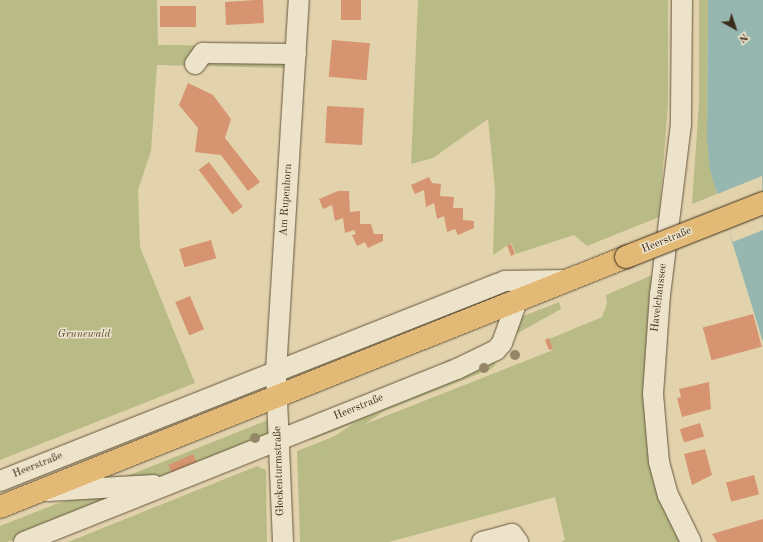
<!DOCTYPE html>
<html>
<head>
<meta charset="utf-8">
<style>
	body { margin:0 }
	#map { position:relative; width:763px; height:542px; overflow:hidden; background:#e3d3ad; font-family:"Old Standard TT",serif }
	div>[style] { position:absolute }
	.green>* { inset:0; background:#b8bb86; transform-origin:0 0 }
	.water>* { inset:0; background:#96b7af }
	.pier>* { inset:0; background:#e3d3ad }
	.building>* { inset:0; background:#d79471; transform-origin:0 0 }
	.roads { filter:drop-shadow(0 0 1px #66563f) drop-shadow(0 0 1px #66563f) }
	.minor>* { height:20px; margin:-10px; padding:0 10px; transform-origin:10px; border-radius:10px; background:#ede2ca }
	.major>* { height:22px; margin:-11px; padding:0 11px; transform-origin:11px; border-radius:11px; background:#e2ba76 }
	.bridges { filter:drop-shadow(0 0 1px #3c2d1a) drop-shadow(0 0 1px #3c2d1a) }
	.major-bridge>* { height:22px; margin:-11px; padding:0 11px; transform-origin:11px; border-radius:11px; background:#e2ba76 }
	.trees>* { width:10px; height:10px; margin:-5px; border-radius:50%; background:#958768 }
	span { translate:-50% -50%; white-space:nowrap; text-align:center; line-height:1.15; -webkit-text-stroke:3px #ede2ca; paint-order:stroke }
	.street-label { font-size:11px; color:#3c2d1a }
	.park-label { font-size:11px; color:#554930; font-style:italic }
	.north { position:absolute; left:715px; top:8px; width:40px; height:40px; -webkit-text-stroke:3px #ede2ca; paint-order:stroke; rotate:140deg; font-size:11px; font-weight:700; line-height:16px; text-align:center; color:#3c2d1a }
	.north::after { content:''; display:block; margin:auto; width:14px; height:18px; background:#3c2d1a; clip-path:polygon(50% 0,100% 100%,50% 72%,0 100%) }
</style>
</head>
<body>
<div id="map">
	<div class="green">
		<div style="clip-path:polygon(0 0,157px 0,158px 45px,289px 46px,288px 68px,157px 65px,151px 151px,138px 190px,140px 247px,195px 383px,0 460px)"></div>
		<div style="clip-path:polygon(418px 0,668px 0,668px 104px,659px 217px,587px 246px,574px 235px,516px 254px,511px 243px,493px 255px,495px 190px,488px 119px,433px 158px,411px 164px)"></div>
		<div style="clip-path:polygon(699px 0,708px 0,707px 140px,717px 194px,692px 204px,699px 102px)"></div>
		<div style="clip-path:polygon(657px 273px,647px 358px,683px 542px,561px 542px,565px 540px,555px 497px,389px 542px,300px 542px,297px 451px,553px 350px,549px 339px,602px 317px,607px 303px,606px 295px)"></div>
		<div style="clip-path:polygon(559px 302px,561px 309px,511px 337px,521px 317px)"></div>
		<div style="left:449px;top:359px;width:7px;height:152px;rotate:56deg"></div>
		<div style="clip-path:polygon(493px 361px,496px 364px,491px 369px,311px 440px,310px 435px)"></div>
		<div style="clip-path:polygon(268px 420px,269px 439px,167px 476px,125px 481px,122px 478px)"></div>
		<div style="clip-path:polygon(257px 466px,266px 470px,267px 542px,68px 542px)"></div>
		<div style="clip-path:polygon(124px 495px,7px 542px,0 542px,0 526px,56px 504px,77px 498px)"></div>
	</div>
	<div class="water">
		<div style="clip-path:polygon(708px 0,763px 0,763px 342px,710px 170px,707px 140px)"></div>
	</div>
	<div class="pier">
		<div style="clip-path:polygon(762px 176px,763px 230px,733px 242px,715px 195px)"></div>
	</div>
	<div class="building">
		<div style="clip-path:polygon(256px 0,263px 0,264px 23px,226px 25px,225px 2px)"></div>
		<div style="left:341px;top:0;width:20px;height:20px"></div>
		<div style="left:196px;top:6px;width:21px;height:36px;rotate:90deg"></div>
		<div style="left:332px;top:40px;width:38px;height:37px;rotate:5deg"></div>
		<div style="clip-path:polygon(188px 83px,213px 95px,231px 119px,225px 138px,260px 182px,248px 191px,221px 155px,195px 152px,198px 128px,179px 105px)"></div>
		<div style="left:327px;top:106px;width:37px;height:37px;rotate:3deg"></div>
		<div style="left:209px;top:162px;width:56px;height:13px;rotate:53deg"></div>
		<div style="clip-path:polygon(429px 177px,432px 183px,441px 184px,440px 196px,454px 197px,453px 208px,463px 208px,463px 220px,474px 221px,474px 228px,458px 235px,455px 229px,447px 232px,444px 216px,437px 219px,434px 203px,426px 207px,424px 190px,415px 194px,411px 185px)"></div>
		<div style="clip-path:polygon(338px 191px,349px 191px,350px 212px,360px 211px,360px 224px,371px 224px,374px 234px,383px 234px,383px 241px,368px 248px,365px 242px,357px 246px,352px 235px,356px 234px,354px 230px,345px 233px,343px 218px,335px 221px,332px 205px,323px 209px,319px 199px)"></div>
		<div style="left:211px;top:240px;width:19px;height:33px;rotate:74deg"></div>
		<div style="clip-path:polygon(511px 244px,515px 254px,511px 256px,507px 245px)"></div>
		<div style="left:190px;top:296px;width:36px;height:16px;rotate:67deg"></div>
		<div style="left:753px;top:314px;width:34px;height:52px;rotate:75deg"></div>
		<div style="clip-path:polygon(549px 338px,553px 349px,549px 350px,545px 340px)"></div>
		<div style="clip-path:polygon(709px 382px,711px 409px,682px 417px,677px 398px,681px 397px,679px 389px)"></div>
		<div style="left:700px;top:423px;width:14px;height:21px;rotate:73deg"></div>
		<div style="clip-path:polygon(705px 449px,712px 475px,692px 485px,684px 454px)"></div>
		<div style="left:193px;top:454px;width:10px;height:27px;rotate:66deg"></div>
		<div style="left:754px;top:475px;width:20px;height:29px;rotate:75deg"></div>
		<div style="clip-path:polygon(763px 519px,763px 542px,717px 542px,712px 534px)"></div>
	</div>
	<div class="roads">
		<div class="minor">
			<div style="left:682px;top:0;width:124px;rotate:90.5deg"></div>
			<div style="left:681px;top:124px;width:171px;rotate:97deg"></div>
			<div style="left:660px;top:294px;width:100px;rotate:94deg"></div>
			<div style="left:653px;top:394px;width:68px;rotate:85deg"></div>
			<div style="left:659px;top:462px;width:34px;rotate:75deg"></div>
			<div style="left:668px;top:495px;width:52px;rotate:63.9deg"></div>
			<div style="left:195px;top:64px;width:14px;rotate:-54deg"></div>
			<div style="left:203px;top:53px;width:93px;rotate:0.6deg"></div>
			<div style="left:0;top:481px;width:543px;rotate:-21.61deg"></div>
			<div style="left:505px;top:281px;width:61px;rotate:-0.9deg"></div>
			<div style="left:48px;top:491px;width:106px;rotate:-3.2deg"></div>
			<div style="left:24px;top:542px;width:466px;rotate:-21.8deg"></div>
			<div style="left:457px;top:369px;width:43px;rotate:-26deg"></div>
			<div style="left:496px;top:350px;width:9px;rotate:-49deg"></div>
			<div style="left:502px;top:343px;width:45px;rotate:-70.3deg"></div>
			<div style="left:283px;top:542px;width:170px;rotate:-92.4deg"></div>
			<div style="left:276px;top:372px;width:373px;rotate:-86.5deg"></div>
			<div style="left:482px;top:542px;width:31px;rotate:-15deg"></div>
			<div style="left:512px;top:534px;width:10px;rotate:53deg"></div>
		</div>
		<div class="major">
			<div style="left:0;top:507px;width:674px;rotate:-21.77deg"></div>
		</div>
	</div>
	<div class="bridges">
		<div class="major-bridge">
			<div style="left:626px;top:257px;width:147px;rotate:-21.5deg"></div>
		</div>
	</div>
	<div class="trees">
		<div style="left:515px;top:355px"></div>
		<div style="left:484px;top:368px"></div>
		<div style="left:255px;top:438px"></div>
	</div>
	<div class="street-label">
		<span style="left:287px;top:200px;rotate:-86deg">Am Rupenhorn</span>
		<span style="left:667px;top:241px;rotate:-22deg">Heerstraße</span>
		<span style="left:660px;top:298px;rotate:-83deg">Havelchaussee</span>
		<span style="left:359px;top:408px;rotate:-22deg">Heerstraße</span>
		<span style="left:38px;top:466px;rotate:-22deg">Heerstraße</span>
		<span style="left:280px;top:471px;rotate:-92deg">Glockenturmstraße</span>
	</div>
	<div class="park-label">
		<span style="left:84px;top:335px">Grunewald</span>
	</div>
	<div class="north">N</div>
</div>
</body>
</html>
